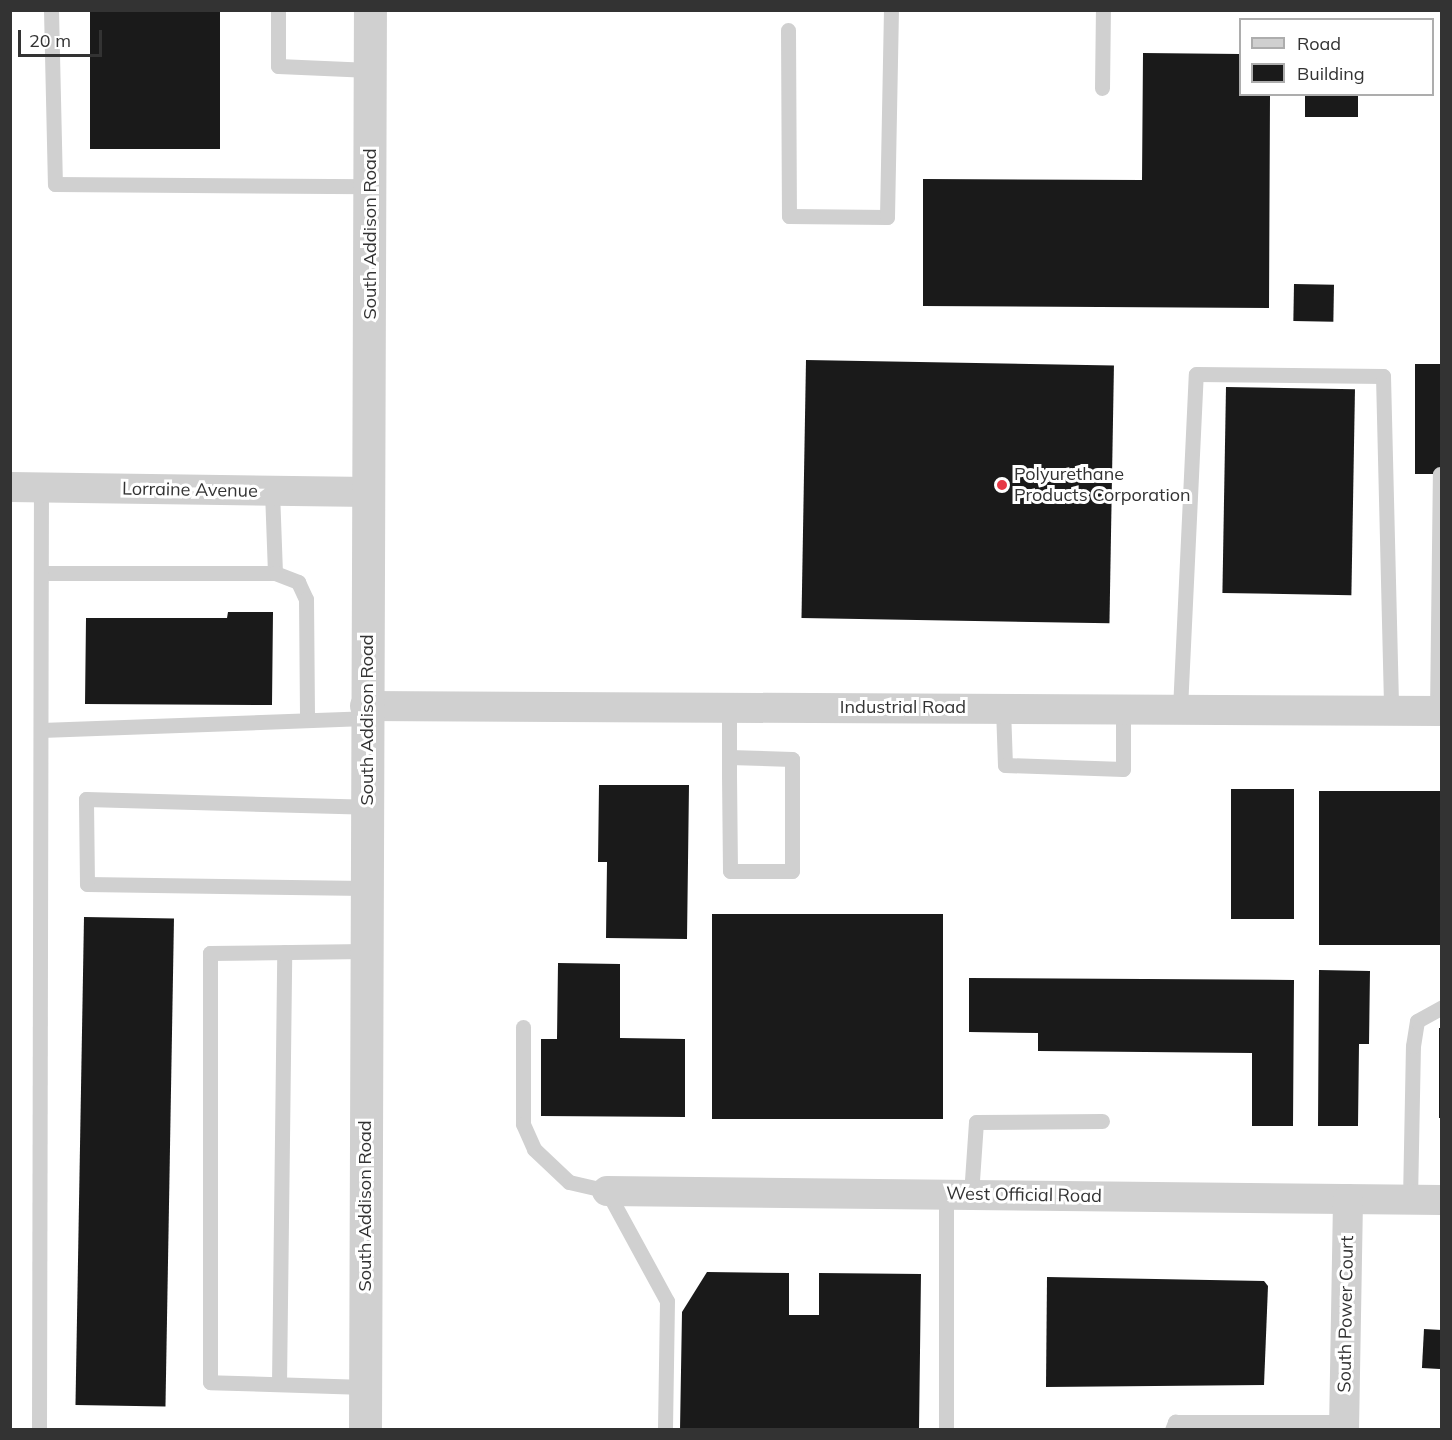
<!DOCTYPE html>
<html>
<head>
<meta charset="utf-8">
<style>
	body { margin:0 }
	#map { position:relative; width:1452px; height:1440px; overflow:hidden; background:#fff; font-family:Mulish,sans-serif }
	div>[style] { position:absolute }
	.building>* { inset:0; background:#1a1a1a; transform-origin:0 0 }
	.service>* { height:15px; margin:-7.5px; padding:0 7.5px; transform-origin:7.5px; border-radius:7.5px; background:#d0d0d0 }
	.minor>* { height:30px; margin:-15px; padding:0 15px; transform-origin:15px; border-radius:15px; background:#d0d0d0 }
	.tertiary>* { height:33px; margin:-16.5px; padding:0 16.5px; transform-origin:16.5px; border-radius:16.5px; background:#d0d0d0 }
	.dots>* { width:16px; height:16px; translate:-50% -50%; box-sizing:border-box; border:3px solid #fff; border-radius:50% }
	span { translate:-50% -50%; white-space:nowrap; text-align:center; line-height:1.15; -webkit-text-stroke:6px #fff; paint-order:stroke }
	.street-label { font-size:18px; color:#333 }
	.poi-label { font-size:18px; color:#333 }
	.left { translate:0 -50%; text-align:left }
	.frame { position:absolute; inset:0; border:12px solid #333; pointer-events:none }
	.legend { position:absolute; left:1239px; top:18px; width:195px; height:78px; box-sizing:border-box; background:#fff; border:2px solid #adadad; margin:0; padding:8px 10px; list-style:none; font-size:18px; color:#333 }
	.legend li { display:flex; align-items:center; gap:12px; height:30px }
	.legend b { width:30px; border:2px solid #adadad }
	.scale { position:absolute; left:18px; top:30px; width:84px; height:27px; box-sizing:border-box; border:3px solid #333; border-top:0; padding-left:8px; font-size:18px; line-height:21px; white-space:nowrap; color:#333; -webkit-text-stroke:4px #fff; paint-order:stroke }
</style>
</head>
<body>
<div id="map">
	<div class="building">
		<div style="left:90px;top:10px;width:130px;height:139px"></div>
		<div style="clip-path:polygon(1143px 53px,1240px 54px,1240px 94px,1270px 94px,1269px 308px,923px 306px,923px 179px,1142px 180px)"></div>
		<div style="left:1305px;top:94px;width:53px;height:23px"></div>
		<div style="left:1294px;top:284px;width:40px;height:37px;rotate:1deg"></div>
		<div style="left:806px;top:360px;width:308px;height:258px;rotate:1deg"></div>
		<div style="left:1415px;top:364px;width:27px;height:110px"></div>
		<div style="left:1226px;top:387px;width:129px;height:206px;rotate:1deg"></div>
		<div style="clip-path:polygon(228px 612px,273px 612px,272px 705px,85px 704px,86px 618px,227px 618px)"></div>
		<div style="clip-path:polygon(599px 785px,689px 785px,687px 939px,606px 938px,607px 862px,598px 862px)"></div>
		<div style="left:1231px;top:789px;width:63px;height:130px"></div>
		<div style="left:1319px;top:791px;width:123px;height:154px"></div>
		<div style="left:712px;top:914px;width:231px;height:205px"></div>
		<div style="left:84px;top:917px;width:90px;height:488px;rotate:1deg"></div>
		<div style="clip-path:polygon(558px 963px,620px 964px,620px 1038px,685px 1039px,685px 1117px,541px 1116px,541px 1039px,557px 1039px)"></div>
		<div style="clip-path:polygon(1319px 970px,1370px 971px,1369px 1044px,1359px 1044px,1358px 1126px,1318px 1126px)"></div>
		<div style="clip-path:polygon(969px 978px,1294px 980px,1293px 1126px,1252px 1126px,1252px 1053px,1038px 1051px,1038px 1033px,969px 1032px)"></div>
		<div style="left:1439px;top:1028px;width:3px;height:90px"></div>
		<div style="clip-path:polygon(707px 1272px,789px 1273px,789px 1315px,819px 1315px,819px 1273px,921px 1274px,919px 1430px,680px 1430px,682px 1312px)"></div>
		<div style="clip-path:polygon(1047px 1277px,1264px 1281px,1268px 1286px,1264px 1385px,1046px 1387px)"></div>
		<div style="left:1424px;top:1329px;width:18px;height:39px;rotate:3deg"></div>
	</div>
	<div class="service">
		<div style="left:51px;top:10px;width:174px;rotate:88.7deg"></div>
		<div style="left:55px;top:184px;width:314px;rotate:0.4deg"></div>
		<div style="left:278px;top:10px;width:56px;rotate:90deg"></div>
		<div style="left:278px;top:66px;width:92px;rotate:2.5deg"></div>
		<div style="left:788px;top:30px;width:186px;rotate:89.7deg"></div>
		<div style="left:789px;top:216px;width:98px;rotate:0.6deg"></div>
		<div style="left:887px;top:217px;width:207px;rotate:-88.9deg"></div>
		<div style="left:1102px;top:88px;width:78px;rotate:-89.3deg"></div>
		<div style="left:272px;top:491px;width:82px;rotate:87.9deg"></div>
		<div style="left:41px;top:573px;width:234px"></div>
		<div style="left:275px;top:573px;width:25px;rotate:21deg"></div>
		<div style="left:298px;top:582px;width:19px;rotate:65deg"></div>
		<div style="left:306px;top:599px;width:121px;rotate:89.5deg"></div>
		<div style="left:1003px;top:708px;width:57px;rotate:88deg"></div>
		<div style="left:1005px;top:765px;width:118px;rotate:1.9deg"></div>
		<div style="left:1123px;top:769px;width:61px;rotate:-90deg"></div>
		<div style="left:1180px;top:709px;width:335px;rotate:-87.3deg"></div>
		<div style="left:1196px;top:374px;width:187px;rotate:0.6deg"></div>
		<div style="left:1383px;top:376px;width:334px;rotate:88.6deg"></div>
		<div style="left:1437px;top:711px;width:237px;rotate:-89.3deg"></div>
		<div style="left:41px;top:730px;width:324px;rotate:-2.1deg"></div>
		<div style="left:729px;top:757px;width:63px;rotate:1.8deg"></div>
		<div style="left:792px;top:759px;width:112px;rotate:90deg"></div>
		<div style="left:792px;top:871px;width:62px;rotate:180deg"></div>
		<div style="left:730px;top:871px;width:96px;rotate:-90.6deg"></div>
		<div style="left:729px;top:775px;width:69px;rotate:-90deg"></div>
		<div style="left:365px;top:888px;width:278px;rotate:-179.2deg"></div>
		<div style="left:87px;top:884px;width:85px;rotate:-90.7deg"></div>
		<div style="left:86px;top:799px;width:281px;rotate:1.6deg"></div>
		<div style="left:523px;top:1027px;width:97px;rotate:90deg"></div>
		<div style="left:523px;top:1124px;width:27px;rotate:66deg"></div>
		<div style="left:534px;top:1149px;width:48px;rotate:43.3deg"></div>
		<div style="left:569px;top:1182px;width:39px;rotate:13deg"></div>
		<div style="left:607px;top:1191px;width:125px;rotate:61.4deg"></div>
		<div style="left:667px;top:1301px;width:129px;rotate:90.9deg"></div>
		<div style="left:971px;top:1195px;width:73px;rotate:-86.1deg"></div>
		<div style="left:976px;top:1122px;width:126px;rotate:-0.5deg"></div>
		<div style="left:1410px;top:1200px;width:154px;rotate:-88.9deg"></div>
		<div style="left:1413px;top:1046px;width:25px;rotate:-81deg"></div>
		<div style="left:1417px;top:1021px;width:29px;rotate:-29deg"></div>
		<div style="left:279px;top:1384px;width:432px;rotate:-89.3deg"></div>
		<div style="left:365px;top:1387px;width:155px;rotate:-178.2deg"></div>
		<div style="left:210px;top:1382px;width:429px;rotate:-90deg"></div>
		<div style="left:210px;top:953px;width:155px;rotate:-0.7deg"></div>
		<div style="left:39px;top:1430px;width:943px;rotate:-89.88deg"></div>
		<div style="left:946px;top:1430px;width:235px;rotate:-90deg"></div>
		<div style="left:1172px;top:1430px;width:9px;rotate:-69deg"></div>
		<div style="left:1175px;top:1422px;width:169px"></div>
	</div>
	<div class="minor">
		<div style="left:10px;top:487px;width:360px;rotate:0.8deg"></div>
		<div style="left:365px;top:706px;width:1077px;rotate:0.27deg"></div>
		<div style="left:607px;top:1191px;width:835px;rotate:0.62deg"></div>
		<div style="left:1344px;top:1430px;width:231px;rotate:-89deg"></div>
	</div>
	<div class="tertiary">
		<div style="left:365px;top:1430px;width:1420px;rotate:-89.8deg"></div>
	</div>
	<div class="dots">
		<div style="left:1002px;top:485px;background:#e63946"></div>
	</div>
	<div class="street-label">
		<span style="left:370px;top:234px;rotate:-90deg">South Addison Road</span>
		<span style="left:190px;top:490px;rotate:1deg">Lorraine Avenue</span>
		<span style="left:903px;top:707px">Industrial Road</span>
		<span style="left:367px;top:720px;rotate:-90deg">South Addison Road</span>
		<span style="left:1024px;top:1195px;rotate:1deg">West Official Road</span>
		<span style="left:365px;top:1206px;rotate:-90deg">South Addison Road</span>
		<span style="left:1346px;top:1314px;rotate:-89deg">South Power Court</span>
	</div>
	<div class="poi-label">
		<span class="left" style="left:1014px;top:485px">Polyurethane<br>Products Corporation</span>
	</div>
	<div class="frame"></div>
	<ul class="legend">
	<li><b style="height:8px;background:#d0d0d0"></b>Road</li>
	<li><b style="height:16px;background:#1a1a1a"></b>Building</li>
	</ul>
	<div class="scale">20 m</div>
</div>
</body>
</html>
